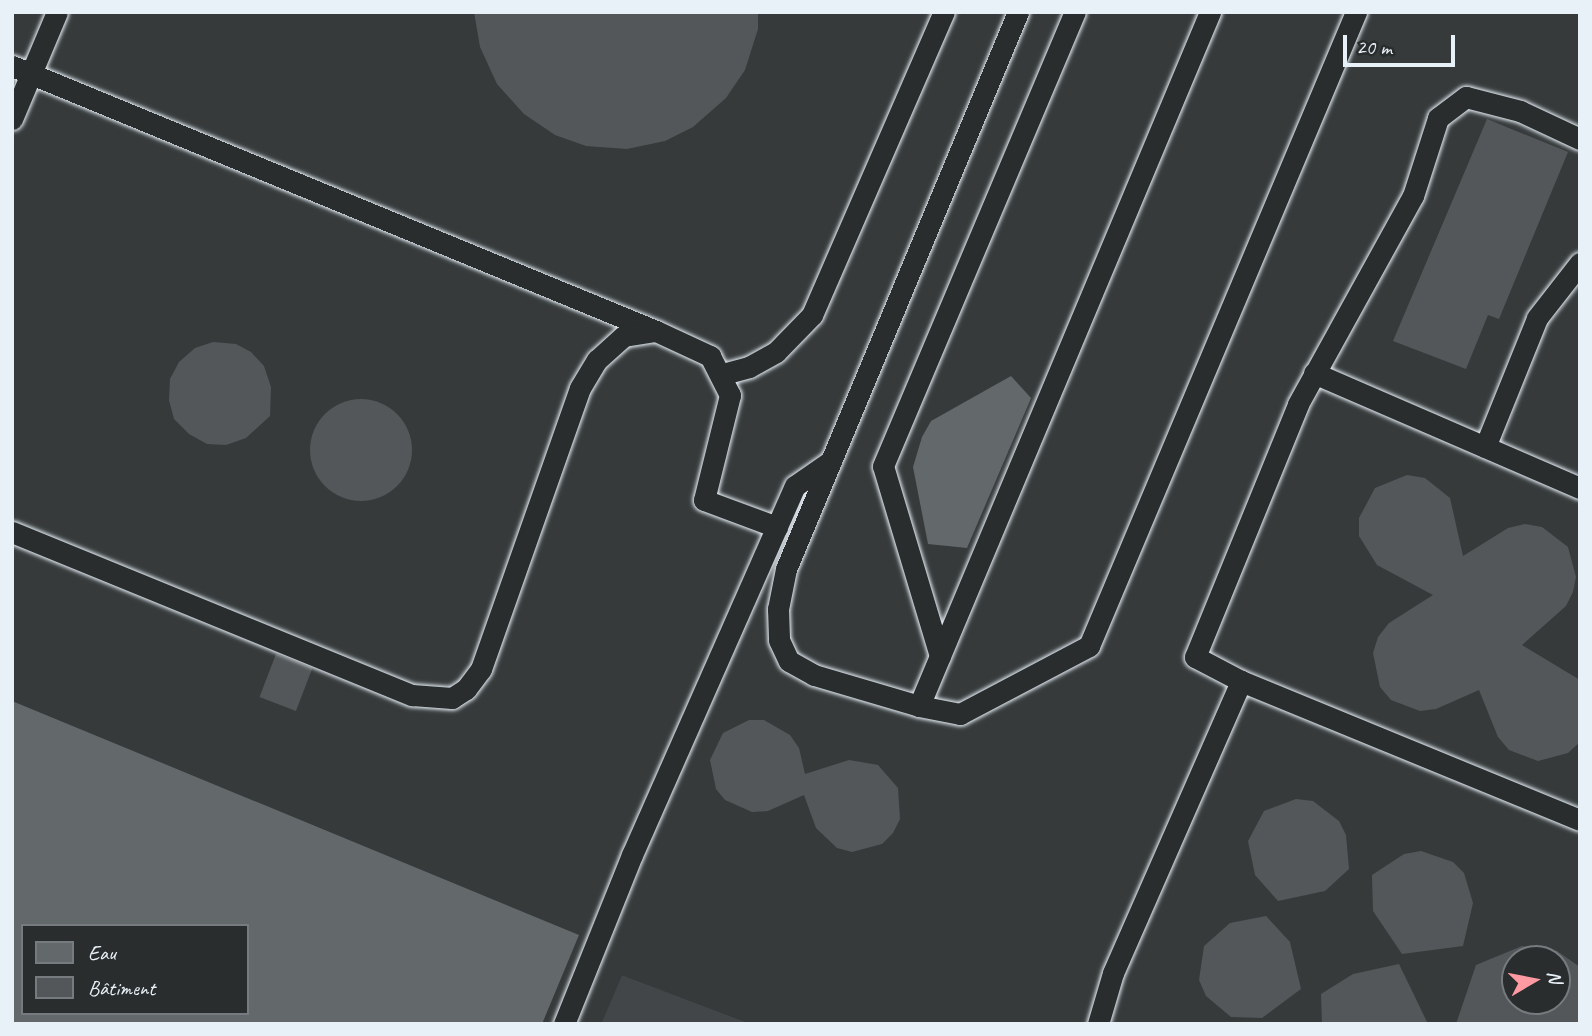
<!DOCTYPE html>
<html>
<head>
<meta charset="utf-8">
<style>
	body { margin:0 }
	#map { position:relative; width:1592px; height:1036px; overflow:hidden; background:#2a2d2e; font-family:Caveat,sans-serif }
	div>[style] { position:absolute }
	.built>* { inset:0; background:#363a3b }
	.green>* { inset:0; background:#424648 }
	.water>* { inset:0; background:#63686b }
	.building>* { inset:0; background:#535759; transform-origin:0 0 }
	.round { border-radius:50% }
	.roads { filter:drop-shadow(0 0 2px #e8f1f8) drop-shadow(0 0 2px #e8f1f8) }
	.service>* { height:21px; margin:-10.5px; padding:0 10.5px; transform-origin:10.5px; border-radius:10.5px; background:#2a2d2e }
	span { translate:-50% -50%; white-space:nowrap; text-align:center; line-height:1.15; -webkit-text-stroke:5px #2a2d2e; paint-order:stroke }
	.frame { position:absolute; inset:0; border:14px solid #e8f1f8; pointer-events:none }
	.legend { position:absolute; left:21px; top:924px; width:228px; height:91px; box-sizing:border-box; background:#2a2d2e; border:2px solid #767b7f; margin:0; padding:9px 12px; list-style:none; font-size:21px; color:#e8f1f8 }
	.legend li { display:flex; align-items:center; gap:14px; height:35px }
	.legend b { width:35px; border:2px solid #767b7f }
	.north { position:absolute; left:1501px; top:945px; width:70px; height:70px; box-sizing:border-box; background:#2a2d2e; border:2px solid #767b7f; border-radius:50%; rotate:80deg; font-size:19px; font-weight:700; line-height:28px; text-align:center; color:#e8f1f8 }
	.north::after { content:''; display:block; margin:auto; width:24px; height:32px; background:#ff9aa2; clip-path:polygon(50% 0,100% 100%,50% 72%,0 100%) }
	.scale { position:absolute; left:1343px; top:35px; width:112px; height:32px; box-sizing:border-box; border:4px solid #e8f1f8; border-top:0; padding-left:9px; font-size:21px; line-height:24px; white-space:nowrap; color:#e8f1f8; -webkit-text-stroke:5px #2a2d2e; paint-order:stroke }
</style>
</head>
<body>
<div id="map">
	<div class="built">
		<div style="clip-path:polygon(evenodd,12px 12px,1580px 12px,1580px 1024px,751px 1024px,622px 975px,601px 1024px,12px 1024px,12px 12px,23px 926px,247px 926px,247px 1013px,23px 1013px,23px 926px,12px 12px,1515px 959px,1557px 959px,1557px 1001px,1515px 1001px,1515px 959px)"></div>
	</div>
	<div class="green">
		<div style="clip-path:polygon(622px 975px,751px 1024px,601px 1024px)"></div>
	</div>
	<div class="water">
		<div style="clip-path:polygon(1011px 376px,1031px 398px,967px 548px,928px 544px,913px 467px,922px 437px,931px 421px)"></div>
		<div style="clip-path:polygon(evenodd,12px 701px,579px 935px,542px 1024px,12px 1024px,12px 701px,23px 926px,247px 926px,247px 1013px,23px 1013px,23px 926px)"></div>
	</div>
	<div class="building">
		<div style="clip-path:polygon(474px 12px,758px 12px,758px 29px,745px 70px,726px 98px,693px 127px,665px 141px,627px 149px,586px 146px,555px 135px,524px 114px,497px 84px,480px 47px)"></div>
		<div style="clip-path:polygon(1487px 119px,1568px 152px,1499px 319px,1488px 315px,1466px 369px,1393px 341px)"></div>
		<div style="clip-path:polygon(213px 342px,236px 344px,251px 352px,264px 366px,271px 387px,270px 416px,246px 438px,226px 445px,207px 444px,189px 434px,174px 419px,169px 400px,170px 379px,179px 362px,195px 348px)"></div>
		<div class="round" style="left:310px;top:399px;width:102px;height:102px"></div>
		<div style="clip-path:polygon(1407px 475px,1425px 478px,1450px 498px,1463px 556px,1508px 528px,1525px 524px,1542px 527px,1568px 547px,1576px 577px,1573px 592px,1566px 606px,1522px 645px,1580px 680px,1580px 742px,1568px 753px,1538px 761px,1509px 750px,1498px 737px,1479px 690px,1436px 709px,1420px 711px,1391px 700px,1380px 687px,1373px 653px,1378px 637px,1389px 623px,1433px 595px,1377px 565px,1359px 536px,1359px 518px,1375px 488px)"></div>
		<div style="left:276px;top:654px;width:39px;height:46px;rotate:21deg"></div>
		<div style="clip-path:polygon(749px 720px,764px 720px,790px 735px,799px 748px,805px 774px,849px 760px,878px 765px,898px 788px,900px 819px,893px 833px,882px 844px,852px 852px,837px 848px,816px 828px,804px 795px,768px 811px,752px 812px,725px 800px,716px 789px,710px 760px,723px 733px)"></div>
		<div style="clip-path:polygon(1296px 799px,1313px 801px,1339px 821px,1346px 835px,1349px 869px,1325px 891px,1278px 901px,1255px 875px,1248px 841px,1264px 811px)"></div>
		<div style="clip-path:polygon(1421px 851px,1453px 862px,1464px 873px,1473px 903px,1463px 946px,1402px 954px,1373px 911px,1372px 875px,1404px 854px)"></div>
		<div style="clip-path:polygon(1266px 916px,1290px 942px,1301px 989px,1262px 1018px,1231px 1017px,1206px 996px,1199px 980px,1204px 946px,1230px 923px)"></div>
		<div style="clip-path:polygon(evenodd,1522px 946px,1557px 951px,1580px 967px,1580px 1024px,1456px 1024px,1476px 965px,1522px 946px,1515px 959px,1557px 959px,1557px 1001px,1515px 1001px,1515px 959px)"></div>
		<div style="clip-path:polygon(1399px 964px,1428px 1024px,1322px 1024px,1321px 994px,1353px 974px)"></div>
	</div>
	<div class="roads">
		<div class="service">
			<div style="left:1018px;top:12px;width:603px;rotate:112.61deg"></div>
			<div style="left:786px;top:569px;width:41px;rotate:101.3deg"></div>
			<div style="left:778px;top:609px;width:31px;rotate:88deg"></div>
			<div style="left:779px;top:640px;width:23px;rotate:65deg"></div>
			<div style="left:789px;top:661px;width:29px;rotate:29deg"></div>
			<div style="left:814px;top:675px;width:109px;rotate:16.4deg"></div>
			<div style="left:919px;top:706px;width:753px;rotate:-67.25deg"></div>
			<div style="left:12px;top:66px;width:696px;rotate:22.37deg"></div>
			<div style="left:12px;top:119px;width:116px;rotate:-67.2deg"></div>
			<div style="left:1314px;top:373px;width:290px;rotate:23.4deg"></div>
			<div style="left:723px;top:374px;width:27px;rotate:-15deg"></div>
			<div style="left:749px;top:367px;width:31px;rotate:-29deg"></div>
			<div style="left:776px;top:352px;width:52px;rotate:-45.8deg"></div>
			<div style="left:812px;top:315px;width:331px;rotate:-66.5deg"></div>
			<div style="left:1485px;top:447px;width:139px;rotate:-68deg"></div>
			<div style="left:1537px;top:318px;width:70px;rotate:-52deg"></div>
			<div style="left:12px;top:532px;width:432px;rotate:22.2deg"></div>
			<div style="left:412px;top:695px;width:40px;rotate:4.3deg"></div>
			<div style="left:452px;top:698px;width:17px;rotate:-33deg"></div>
			<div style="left:466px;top:689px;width:25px;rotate:-53deg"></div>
			<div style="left:481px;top:669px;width:298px;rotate:-70.6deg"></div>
			<div style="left:580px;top:388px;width:33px;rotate:-59deg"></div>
			<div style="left:597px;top:360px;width:36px;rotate:-42deg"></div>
			<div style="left:624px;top:336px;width:32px;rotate:-9deg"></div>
			<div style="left:656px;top:331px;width:60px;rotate:24.8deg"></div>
			<div style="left:710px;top:356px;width:44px;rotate:62.9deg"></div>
			<div style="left:730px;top:395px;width:108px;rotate:103.9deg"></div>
			<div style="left:704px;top:500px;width:78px;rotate:20.3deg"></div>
			<div style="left:940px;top:656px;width:198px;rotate:-106.7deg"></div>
			<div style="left:883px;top:466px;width:493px;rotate:-67.1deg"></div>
			<div style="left:1241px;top:681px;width:52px;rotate:-152.4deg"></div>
			<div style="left:1195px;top:657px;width:273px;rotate:-67.8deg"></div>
			<div style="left:1298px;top:404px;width:238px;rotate:-61.1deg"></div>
			<div style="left:1413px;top:196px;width:82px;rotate:-72.2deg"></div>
			<div style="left:1438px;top:118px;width:35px;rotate:-37deg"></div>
			<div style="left:1466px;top:97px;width:56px;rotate:14.5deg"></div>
			<div style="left:1520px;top:111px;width:66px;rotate:25deg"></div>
			<div style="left:919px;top:706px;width:42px;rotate:11deg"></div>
			<div style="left:960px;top:714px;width:146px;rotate:-27.8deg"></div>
			<div style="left:1089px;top:646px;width:688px;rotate:-67.16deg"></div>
			<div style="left:564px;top:1024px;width:182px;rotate:-68.1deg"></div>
			<div style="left:632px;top:855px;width:403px;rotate:-66.2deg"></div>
			<div style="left:795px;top:486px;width:44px;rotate:-34.8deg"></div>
			<div style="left:1098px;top:1024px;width:53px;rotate:-73.6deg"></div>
			<div style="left:1113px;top:973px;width:319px;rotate:-66.3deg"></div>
			<div style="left:1241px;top:681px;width:366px;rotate:22.3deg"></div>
		</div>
	</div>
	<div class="frame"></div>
	<ul class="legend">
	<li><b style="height:19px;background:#63686b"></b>Eau</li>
	<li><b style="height:19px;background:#535759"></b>Bâtiment</li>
	</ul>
	<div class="north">N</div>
	<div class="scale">20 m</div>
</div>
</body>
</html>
